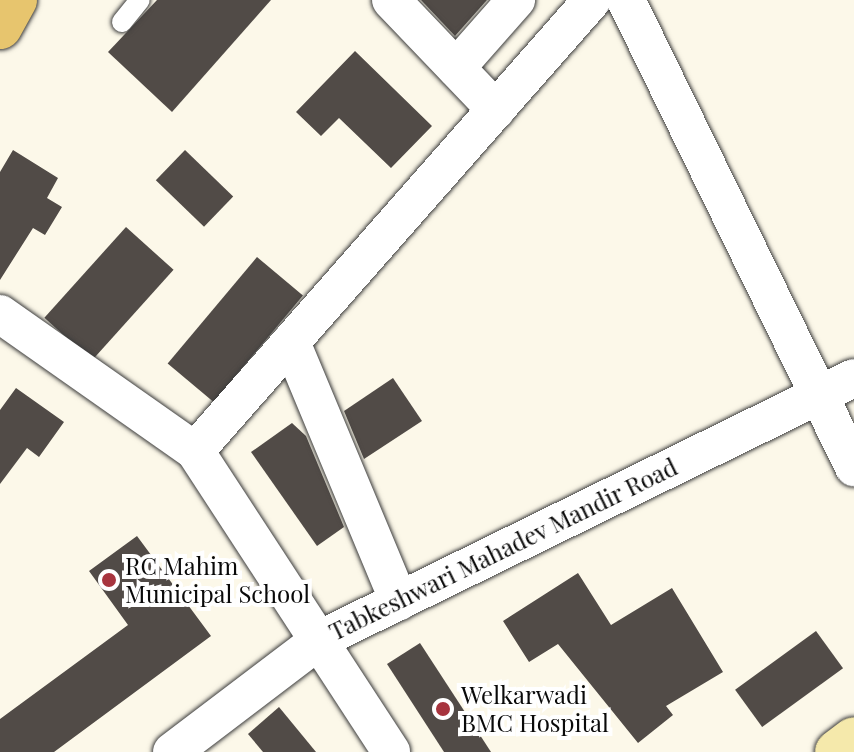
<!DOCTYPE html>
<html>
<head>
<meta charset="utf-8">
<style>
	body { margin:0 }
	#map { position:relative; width:854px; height:752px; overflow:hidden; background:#fcf8e9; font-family:"Playfair Display",serif }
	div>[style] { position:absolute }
	.building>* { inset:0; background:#514b47; transform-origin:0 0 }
	.roads { filter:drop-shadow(0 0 2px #3c3c3c) drop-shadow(0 0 2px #3c3c3c) }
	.lane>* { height:20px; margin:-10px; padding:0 10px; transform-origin:10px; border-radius:10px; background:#fff }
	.street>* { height:38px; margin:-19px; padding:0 19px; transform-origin:19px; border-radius:19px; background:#fff }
	.secondary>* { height:44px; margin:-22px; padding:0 22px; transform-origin:22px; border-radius:22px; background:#f5e9ab }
	.primary>* { height:44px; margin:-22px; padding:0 22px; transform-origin:22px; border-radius:22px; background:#e7c56e }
	.dots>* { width:22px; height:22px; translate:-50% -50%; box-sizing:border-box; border:4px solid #fff; border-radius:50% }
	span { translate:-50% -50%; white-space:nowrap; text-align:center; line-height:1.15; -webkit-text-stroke:8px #fff; paint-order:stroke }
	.street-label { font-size:24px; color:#090909 }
	.poi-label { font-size:24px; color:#090909 }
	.left { translate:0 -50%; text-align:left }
</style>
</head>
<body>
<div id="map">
	<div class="building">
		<div style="clip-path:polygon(157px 0,271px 0,172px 112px,108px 52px)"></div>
		<div style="clip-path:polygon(421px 0,487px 0,455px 36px)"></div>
		<div style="clip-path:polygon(355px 51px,432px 126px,391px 168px,339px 118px,321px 136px,296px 112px)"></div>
		<div style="clip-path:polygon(13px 150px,58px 178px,47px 198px,62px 207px,45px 235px,33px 228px,0 280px,0 172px)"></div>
		<div style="left:185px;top:150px;width:67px;height:42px;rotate:44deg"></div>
		<div style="left:126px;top:227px;width:64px;height:122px;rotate:42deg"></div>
		<div style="left:257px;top:257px;width:60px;height:139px;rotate:40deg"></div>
		<div style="clip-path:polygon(393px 378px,422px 421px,364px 459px,344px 411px)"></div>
		<div style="clip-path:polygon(16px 388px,64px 422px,39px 457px,27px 448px,0 484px,0 410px)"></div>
		<div style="clip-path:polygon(292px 423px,306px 436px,344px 527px,317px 546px,251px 452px)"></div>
		<div style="clip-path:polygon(137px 536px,211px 636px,54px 752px,0 752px,0 719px,128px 625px,89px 571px)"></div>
		<div style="clip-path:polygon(578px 573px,611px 625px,672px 588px,723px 672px,666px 706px,673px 715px,638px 743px,558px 644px,529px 662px,503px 621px)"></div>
		<div style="left:816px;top:631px;width:46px;height:100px;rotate:54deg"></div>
		<div style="clip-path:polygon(420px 643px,491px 752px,444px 752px,387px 664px)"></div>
		<div style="clip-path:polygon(279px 707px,316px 752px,263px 752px,248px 734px)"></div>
	</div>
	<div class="roads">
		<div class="lane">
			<div style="left:122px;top:22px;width:28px;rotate:-51deg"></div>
		</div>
		<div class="street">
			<div style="left:391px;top:0;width:152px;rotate:46.3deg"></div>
			<div style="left:626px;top:0;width:520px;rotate:63.98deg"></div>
			<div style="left:456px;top:68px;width:91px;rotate:-48.6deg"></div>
			<div style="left:0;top:314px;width:238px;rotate:35.1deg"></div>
			<div style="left:195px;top:451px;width:359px;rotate:56.9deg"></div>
			<div style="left:291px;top:342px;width:281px;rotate:67.4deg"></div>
			<div style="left:195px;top:451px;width:601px;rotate:-48.64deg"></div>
			<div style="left:172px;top:752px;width:187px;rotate:-37.2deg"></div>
			<div style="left:321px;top:639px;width:593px;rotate:-26.09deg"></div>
		</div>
		<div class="secondary">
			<div style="left:837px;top:752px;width:21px;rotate:-37deg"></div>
		</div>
		<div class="primary">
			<div style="left:0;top:27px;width:31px;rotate:-61deg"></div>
		</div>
	</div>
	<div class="dots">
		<div style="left:109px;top:580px;background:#a7343e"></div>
		<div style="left:443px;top:709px;background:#a7343e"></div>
	</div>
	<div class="street-label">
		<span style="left:503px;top:549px;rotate:-26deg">Tabkeshwari Mahadev Mandir Road</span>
	</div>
	<div class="poi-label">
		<span class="left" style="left:125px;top:580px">RC Mahim<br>Municipal School</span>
		<span class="left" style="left:461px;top:709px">Welkarwadi<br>BMC Hospital</span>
	</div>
</div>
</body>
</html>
